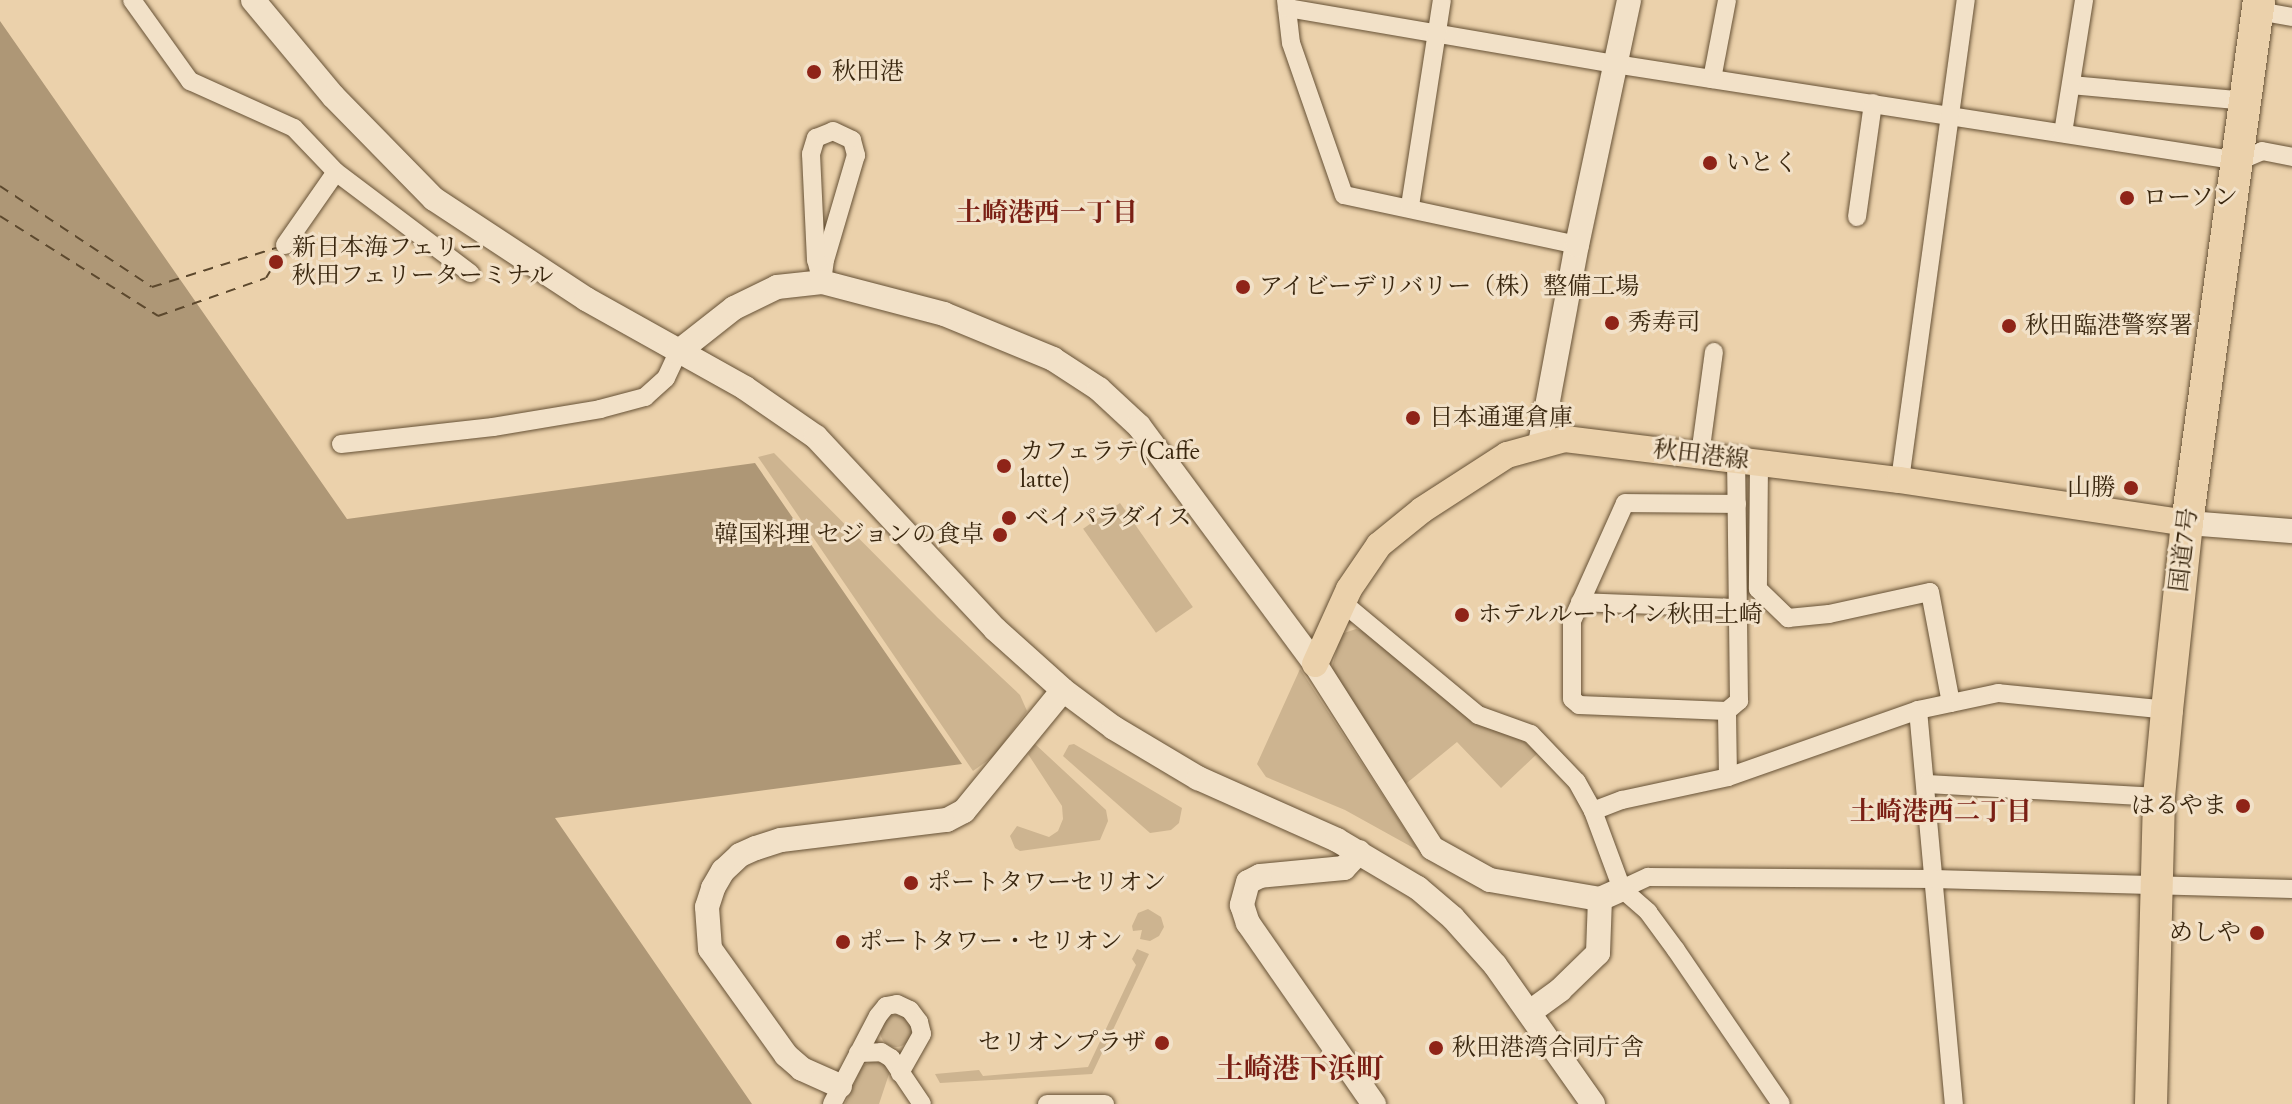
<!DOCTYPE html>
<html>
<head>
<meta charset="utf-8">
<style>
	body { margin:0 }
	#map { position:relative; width:2292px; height:1104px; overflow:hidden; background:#ebd1ab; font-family:Cardo,"Noto Serif JP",serif }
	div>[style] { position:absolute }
	.green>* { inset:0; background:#cdb490; transform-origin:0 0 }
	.round { border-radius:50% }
	.water>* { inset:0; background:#ae9776 }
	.ferry>* { height:2px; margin-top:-1px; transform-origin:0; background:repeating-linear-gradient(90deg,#5c482d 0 10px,transparent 0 18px) }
	.roads { filter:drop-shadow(0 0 2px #665135) drop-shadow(0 0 2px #665135) }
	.street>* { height:18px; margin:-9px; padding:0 9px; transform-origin:9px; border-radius:9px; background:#f2e1c8 }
	.secondary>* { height:24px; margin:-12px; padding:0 12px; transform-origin:12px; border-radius:12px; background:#f2e1c8 }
	.primary>* { height:26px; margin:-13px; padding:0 13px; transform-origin:13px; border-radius:13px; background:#ebd1ab }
	.highway>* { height:32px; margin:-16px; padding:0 16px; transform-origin:16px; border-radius:16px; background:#ebd1ab }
	.dots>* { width:22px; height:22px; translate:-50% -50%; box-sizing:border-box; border:4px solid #f2e1c8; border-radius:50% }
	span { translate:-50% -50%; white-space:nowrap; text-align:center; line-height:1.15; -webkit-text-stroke:6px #f2e1c8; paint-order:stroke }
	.poi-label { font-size:24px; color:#39260e }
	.left { translate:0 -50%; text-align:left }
	.right { translate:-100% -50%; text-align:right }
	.street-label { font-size:24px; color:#39260e }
	.neighbourhood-label { font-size:26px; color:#7a1f14; font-weight:700 }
	.quarter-label { font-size:28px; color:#7a1f14; font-weight:700 }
</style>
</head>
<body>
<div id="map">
	<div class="green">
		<div style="clip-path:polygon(774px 453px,938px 618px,1020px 695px,1027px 711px,994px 756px,973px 771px,758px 457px)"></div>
		<div style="left:1120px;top:503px;width:127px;height:45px;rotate:55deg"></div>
		<div style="clip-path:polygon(1356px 629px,1372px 634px,1478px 725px,1518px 737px,1538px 753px,1501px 788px,1457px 742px,1402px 787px,1330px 675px,1341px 634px)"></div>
		<div style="clip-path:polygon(1300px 669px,1419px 851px,1345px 810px,1266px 777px,1257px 764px)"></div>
		<div style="clip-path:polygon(1035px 744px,1106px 810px,1108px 821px,1100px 840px,1020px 851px,1015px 848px,1010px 836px,1017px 826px,1049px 837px,1058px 831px,1063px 819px,1062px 806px,1028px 754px)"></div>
		<div style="clip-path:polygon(1074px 744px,1182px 808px,1179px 823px,1171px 830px,1150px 833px,1063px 756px,1069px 745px)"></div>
		<div style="clip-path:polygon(1148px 909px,1161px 917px,1164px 927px,1159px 936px,1150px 941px,1140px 939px,1142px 930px,1133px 931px,1132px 926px,1138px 913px)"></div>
		<div style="clip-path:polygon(1137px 949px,1149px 954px,1092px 1074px,940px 1083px,935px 1074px,979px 1070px,983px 1076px,1088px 1067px,1136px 965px,1132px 959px)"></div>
		<div class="round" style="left:880px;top:1015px;width:32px;height:32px"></div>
		<div style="clip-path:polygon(873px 1061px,882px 1063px,890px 1071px,879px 1104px,845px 1104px,862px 1066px)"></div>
	</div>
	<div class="water">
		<div style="clip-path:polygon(0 21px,347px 519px,755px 463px,962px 764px,555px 818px,752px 1104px,0 1104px)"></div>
	</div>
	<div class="ferry">
		<div style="left:0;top:186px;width:182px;rotate:33.6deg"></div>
		<div style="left:152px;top:287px;width:130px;rotate:-17.5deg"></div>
		<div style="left:0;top:216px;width:187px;rotate:32.3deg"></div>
		<div style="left:158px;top:316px;width:114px;rotate:-19.4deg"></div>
		<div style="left:266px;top:278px;width:29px;rotate:-59deg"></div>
	</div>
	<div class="roads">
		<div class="street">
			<div style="left:132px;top:0;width:100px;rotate:54.4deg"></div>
			<div style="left:190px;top:81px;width:114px;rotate:24.3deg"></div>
			<div style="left:294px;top:128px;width:61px;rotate:46.3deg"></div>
			<div style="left:336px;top:172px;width:168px;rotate:37deg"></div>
			<div style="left:1286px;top:0;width:43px;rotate:83.4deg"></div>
			<div style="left:1291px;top:43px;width:161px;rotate:70.8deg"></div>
			<div style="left:1344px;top:195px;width:238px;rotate:12.1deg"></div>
			<div style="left:1287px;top:8px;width:333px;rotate:9.7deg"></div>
			<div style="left:1615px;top:64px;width:631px;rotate:8.84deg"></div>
			<div style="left:2239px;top:161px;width:25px;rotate:-23deg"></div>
			<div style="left:2262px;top:151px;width:31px;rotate:11deg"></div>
			<div style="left:2258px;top:11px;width:35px;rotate:10deg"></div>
			<div style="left:1712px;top:79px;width:80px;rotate:-79.2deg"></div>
			<div style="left:2071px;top:85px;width:177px;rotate:5.2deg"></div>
			<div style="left:833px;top:131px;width:21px;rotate:25deg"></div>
			<div style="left:852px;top:140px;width:16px;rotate:75deg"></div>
			<div style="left:856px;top:155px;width:109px;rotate:106.4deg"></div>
			<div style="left:825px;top:260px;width:22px;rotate:98deg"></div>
			<div style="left:822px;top:282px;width:23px;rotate:-105deg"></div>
			<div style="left:816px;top:260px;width:106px;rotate:-92.7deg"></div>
			<div style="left:811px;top:154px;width:17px;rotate:-73deg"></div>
			<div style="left:816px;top:138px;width:18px;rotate:-22deg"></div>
			<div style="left:2063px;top:133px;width:135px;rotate:-81deg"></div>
			<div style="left:1410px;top:206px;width:208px;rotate:-81.2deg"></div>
			<div style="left:1857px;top:217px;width:115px;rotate:-82deg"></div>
			<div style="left:285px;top:245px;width:89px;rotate:-55.1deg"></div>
			<div style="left:341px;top:444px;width:153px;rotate:-6.4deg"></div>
			<div style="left:493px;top:427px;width:109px;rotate:-9.5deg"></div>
			<div style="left:600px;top:409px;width:47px;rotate:-14.9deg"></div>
			<div style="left:645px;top:397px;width:28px;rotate:-42deg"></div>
			<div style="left:666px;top:378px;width:29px;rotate:-65deg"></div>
			<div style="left:1700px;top:455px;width:104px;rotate:-82.3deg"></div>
			<div style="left:1759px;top:463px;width:126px;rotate:90.5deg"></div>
			<div style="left:1758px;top:589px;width:42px;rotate:44deg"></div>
			<div style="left:1788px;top:618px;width:41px;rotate:-5.6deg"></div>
			<div style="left:1829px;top:614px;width:103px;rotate:-12.3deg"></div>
			<div style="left:1930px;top:592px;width:113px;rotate:79.3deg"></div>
			<div style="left:1900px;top:480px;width:485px;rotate:-82.2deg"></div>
			<div style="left:1342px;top:602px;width:177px;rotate:39.7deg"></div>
			<div style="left:1478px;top:715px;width:56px;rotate:19.7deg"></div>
			<div style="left:1531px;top:734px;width:66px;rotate:46.2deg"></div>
			<div style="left:1577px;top:782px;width:33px;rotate:61deg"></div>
			<div style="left:1593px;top:811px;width:83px;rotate:69.6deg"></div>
			<div style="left:1622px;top:889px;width:35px;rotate:41deg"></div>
			<div style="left:1648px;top:912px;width:47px;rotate:53.6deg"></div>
			<div style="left:1676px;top:950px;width:186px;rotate:55.7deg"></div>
			<div style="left:1580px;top:602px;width:158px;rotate:2.2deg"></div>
			<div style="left:1918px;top:710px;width:396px;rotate:84.8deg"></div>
			<div style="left:1727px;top:711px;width:148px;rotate:-177.7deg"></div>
			<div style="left:1579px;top:705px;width:9px;rotate:-139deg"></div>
			<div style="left:1572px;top:699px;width:78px;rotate:-90deg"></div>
			<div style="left:1572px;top:621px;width:129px;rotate:-65.8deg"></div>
			<div style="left:1625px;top:503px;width:112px;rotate:0.5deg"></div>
			<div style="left:1728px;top:777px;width:66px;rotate:-90.9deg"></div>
			<div style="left:1727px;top:711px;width:16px;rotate:-40deg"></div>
			<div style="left:1739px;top:701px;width:241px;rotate:-90.7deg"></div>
			<div style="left:1927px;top:784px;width:232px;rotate:3.2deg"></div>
			<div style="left:1593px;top:811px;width:31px;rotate:-21deg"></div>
			<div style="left:1622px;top:800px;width:108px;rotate:-12.2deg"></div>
			<div style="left:1728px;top:777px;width:201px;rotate:-19.4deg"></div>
			<div style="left:1918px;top:710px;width:82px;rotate:-12deg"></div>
			<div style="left:1998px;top:693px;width:170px;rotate:5.7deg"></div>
			<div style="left:1622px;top:889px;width:29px;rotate:-25deg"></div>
			<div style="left:1648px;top:877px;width:286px;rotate:0.4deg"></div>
			<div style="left:1934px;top:879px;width:358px;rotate:1.6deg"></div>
			<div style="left:858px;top:1053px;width:23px;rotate:-2deg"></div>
			<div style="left:881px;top:1052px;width:12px;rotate:31deg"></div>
			<div style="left:891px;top:1058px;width:55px;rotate:56deg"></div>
			<div style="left:832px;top:1104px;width:99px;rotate:-62.4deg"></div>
			<div style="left:878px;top:1016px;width:13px;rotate:-51deg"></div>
			<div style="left:886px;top:1006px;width:11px;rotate:-10deg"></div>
			<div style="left:897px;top:1004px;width:14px;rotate:25deg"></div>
			<div style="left:910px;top:1010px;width:15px;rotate:53deg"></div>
			<div style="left:919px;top:1022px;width:12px;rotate:76deg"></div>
			<div style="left:922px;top:1034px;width:45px;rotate:119.4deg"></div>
			<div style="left:1047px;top:1104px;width:58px"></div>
		</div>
		<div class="secondary">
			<div style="left:253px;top:0;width:125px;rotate:50.2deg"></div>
			<div style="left:333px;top:96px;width:144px;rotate:45.6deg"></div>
			<div style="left:434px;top:199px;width:182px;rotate:33.3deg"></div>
			<div style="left:586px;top:299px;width:182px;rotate:29.2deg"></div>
			<div style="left:745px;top:388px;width:86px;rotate:34.6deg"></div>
			<div style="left:816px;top:437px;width:262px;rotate:47deg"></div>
			<div style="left:995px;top:629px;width:91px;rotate:41.9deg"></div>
			<div style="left:1063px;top:690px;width:64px;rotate:36.7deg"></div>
			<div style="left:1114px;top:728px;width:98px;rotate:30.8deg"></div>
			<div style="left:1198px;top:778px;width:152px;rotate:24deg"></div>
			<div style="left:1337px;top:840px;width:94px;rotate:30.7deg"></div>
			<div style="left:1418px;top:888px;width:46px;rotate:40.6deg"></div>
			<div style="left:1453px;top:918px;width:63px;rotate:48.2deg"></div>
			<div style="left:1495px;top:965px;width:170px;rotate:54.8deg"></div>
			<div style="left:678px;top:352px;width:71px;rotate:-38.2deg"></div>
			<div style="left:734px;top:308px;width:48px;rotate:-26deg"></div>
			<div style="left:777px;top:287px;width:45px;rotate:-6.3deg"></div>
			<div style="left:822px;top:282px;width:126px;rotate:14.7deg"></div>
			<div style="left:944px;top:314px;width:118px;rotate:22.4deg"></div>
			<div style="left:1053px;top:359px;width:55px;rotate:33.1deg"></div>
			<div style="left:1099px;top:389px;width:54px;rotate:42.8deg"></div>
			<div style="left:1139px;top:426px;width:296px;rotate:53.5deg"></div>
			<div style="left:1315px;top:664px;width:218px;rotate:57.5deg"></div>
			<div style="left:1432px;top:848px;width:66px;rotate:28.9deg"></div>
			<div style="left:1490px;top:880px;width:112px;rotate:9.8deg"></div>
			<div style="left:1600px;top:899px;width:24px;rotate:-24deg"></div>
			<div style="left:1540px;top:444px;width:202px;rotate:-79.5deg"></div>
			<div style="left:1577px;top:245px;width:250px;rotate:-78deg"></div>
			<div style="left:2187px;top:523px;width:105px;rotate:4.4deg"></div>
			<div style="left:1359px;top:852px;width:22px;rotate:133deg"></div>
			<div style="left:1344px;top:868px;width:84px;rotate:174.6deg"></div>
			<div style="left:1260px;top:876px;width:13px;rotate:153deg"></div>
			<div style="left:1248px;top:882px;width:24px;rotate:105deg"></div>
			<div style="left:1242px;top:905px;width:19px;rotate:72deg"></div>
			<div style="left:1248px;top:923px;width:221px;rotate:55.2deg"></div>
			<div style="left:1530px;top:1012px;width:37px;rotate:-36deg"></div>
			<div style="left:1560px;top:990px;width:53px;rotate:-44.2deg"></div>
			<div style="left:1598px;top:953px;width:54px;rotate:-87.9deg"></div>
			<div style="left:840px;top:1086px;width:42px;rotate:-155.9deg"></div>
			<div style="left:802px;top:1069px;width:21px;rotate:-139deg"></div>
			<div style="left:786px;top:1055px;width:130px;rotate:-125.6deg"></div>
			<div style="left:710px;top:949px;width:42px;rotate:-94.1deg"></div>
			<div style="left:707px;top:907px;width:20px;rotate:-72deg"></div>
			<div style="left:713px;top:888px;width:20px;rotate:-60deg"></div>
			<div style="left:723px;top:871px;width:23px;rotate:-43deg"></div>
			<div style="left:740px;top:855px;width:17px;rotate:-24deg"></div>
			<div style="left:756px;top:848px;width:26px;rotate:-18deg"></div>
			<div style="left:781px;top:840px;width:167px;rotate:-6.9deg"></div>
			<div style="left:947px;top:820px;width:19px;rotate:-28deg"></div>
			<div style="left:964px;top:811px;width:156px;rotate:-50.7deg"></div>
		</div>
		<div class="primary">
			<div style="left:1315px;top:664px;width:82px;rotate:-65.6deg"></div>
			<div style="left:1349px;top:589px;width:53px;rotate:-55.7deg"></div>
			<div style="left:1379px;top:545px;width:55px;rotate:-39.1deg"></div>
			<div style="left:1422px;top:510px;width:101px;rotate:-32.9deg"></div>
			<div style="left:1507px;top:455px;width:60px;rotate:-15.4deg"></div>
			<div style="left:1565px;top:439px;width:337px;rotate:7deg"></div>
			<div style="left:1900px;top:480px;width:290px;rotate:8.5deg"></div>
		</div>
		<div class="highway">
			<div style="left:2151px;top:1104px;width:307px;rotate:-88.5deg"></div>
			<div style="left:2159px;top:797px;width:87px;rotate:-84.7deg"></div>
			<div style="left:2167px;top:710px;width:188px;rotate:-83.9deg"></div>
			<div style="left:2187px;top:523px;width:528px;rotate:-82.16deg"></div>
		</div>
	</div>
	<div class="dots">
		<div style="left:814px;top:72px;background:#8f2418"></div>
		<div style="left:1710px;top:163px;background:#8f2418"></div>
		<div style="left:2127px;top:198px;background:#8f2418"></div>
		<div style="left:276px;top:262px;background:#8f2418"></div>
		<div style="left:1243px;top:287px;background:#8f2418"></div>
		<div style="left:1612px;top:323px;background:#8f2418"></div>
		<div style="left:2009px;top:326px;background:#8f2418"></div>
		<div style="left:1413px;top:418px;background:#8f2418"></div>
		<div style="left:1004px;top:466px;background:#8f2418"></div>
		<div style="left:2131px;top:488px;background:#8f2418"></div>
		<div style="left:1009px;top:518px;background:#8f2418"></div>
		<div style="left:1000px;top:535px;background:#8f2418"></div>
		<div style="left:1462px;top:615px;background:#8f2418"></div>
		<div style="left:2243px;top:806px;background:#8f2418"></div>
		<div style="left:911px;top:883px;background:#8f2418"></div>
		<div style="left:2257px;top:933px;background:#8f2418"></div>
		<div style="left:843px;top:942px;background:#8f2418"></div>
		<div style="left:1162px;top:1043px;background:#8f2418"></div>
		<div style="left:1436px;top:1048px;background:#8f2418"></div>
	</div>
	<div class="poi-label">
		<span class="left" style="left:832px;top:72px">秋田港</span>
		<span class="left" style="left:1726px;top:163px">いとく</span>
		<span class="left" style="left:2143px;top:198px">ローソン</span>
		<span class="left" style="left:292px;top:262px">新日本海フェリー<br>秋田フェリーターミナル</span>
		<span class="left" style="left:1259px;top:287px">アイビーデリバリー（株）整備工場</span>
		<span class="left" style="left:1628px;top:323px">秀寿司</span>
		<span class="left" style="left:2025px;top:326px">秋田臨港警察署</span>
		<span class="left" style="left:1429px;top:418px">日本通運倉庫</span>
		<span class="left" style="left:1020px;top:466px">カフェラテ(Caffe<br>latte)</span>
		<span class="right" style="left:2115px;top:488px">山勝</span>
		<span class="left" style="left:1025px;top:518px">ベイパラダイス</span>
		<span class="right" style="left:984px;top:535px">韓国料理 セジョンの食卓</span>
		<span class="left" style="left:1478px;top:615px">ホテルルートイン秋田土崎</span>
		<span class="right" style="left:2227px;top:806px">はるやま</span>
		<span class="left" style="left:927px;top:883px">ポートタワーセリオン</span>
		<span class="right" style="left:2241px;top:933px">めしや</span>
		<span class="left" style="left:859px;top:942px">ポートタワー・セリオン</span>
		<span class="right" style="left:1146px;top:1043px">セリオンプラザ</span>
		<span class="left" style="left:1452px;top:1048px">秋田港湾合同庁舎</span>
	</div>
	<div class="street-label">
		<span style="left:1701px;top:455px;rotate:7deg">秋田港線</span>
		<span style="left:2184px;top:550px;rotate:-83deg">国道7号</span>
	</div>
	<div class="neighbourhood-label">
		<span style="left:1047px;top:213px">土崎港西一丁目</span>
		<span style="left:1941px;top:812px">土崎港西二丁目</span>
	</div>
	<div class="quarter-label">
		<span style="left:1300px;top:1069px">土崎港下浜町</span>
	</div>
</div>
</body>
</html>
